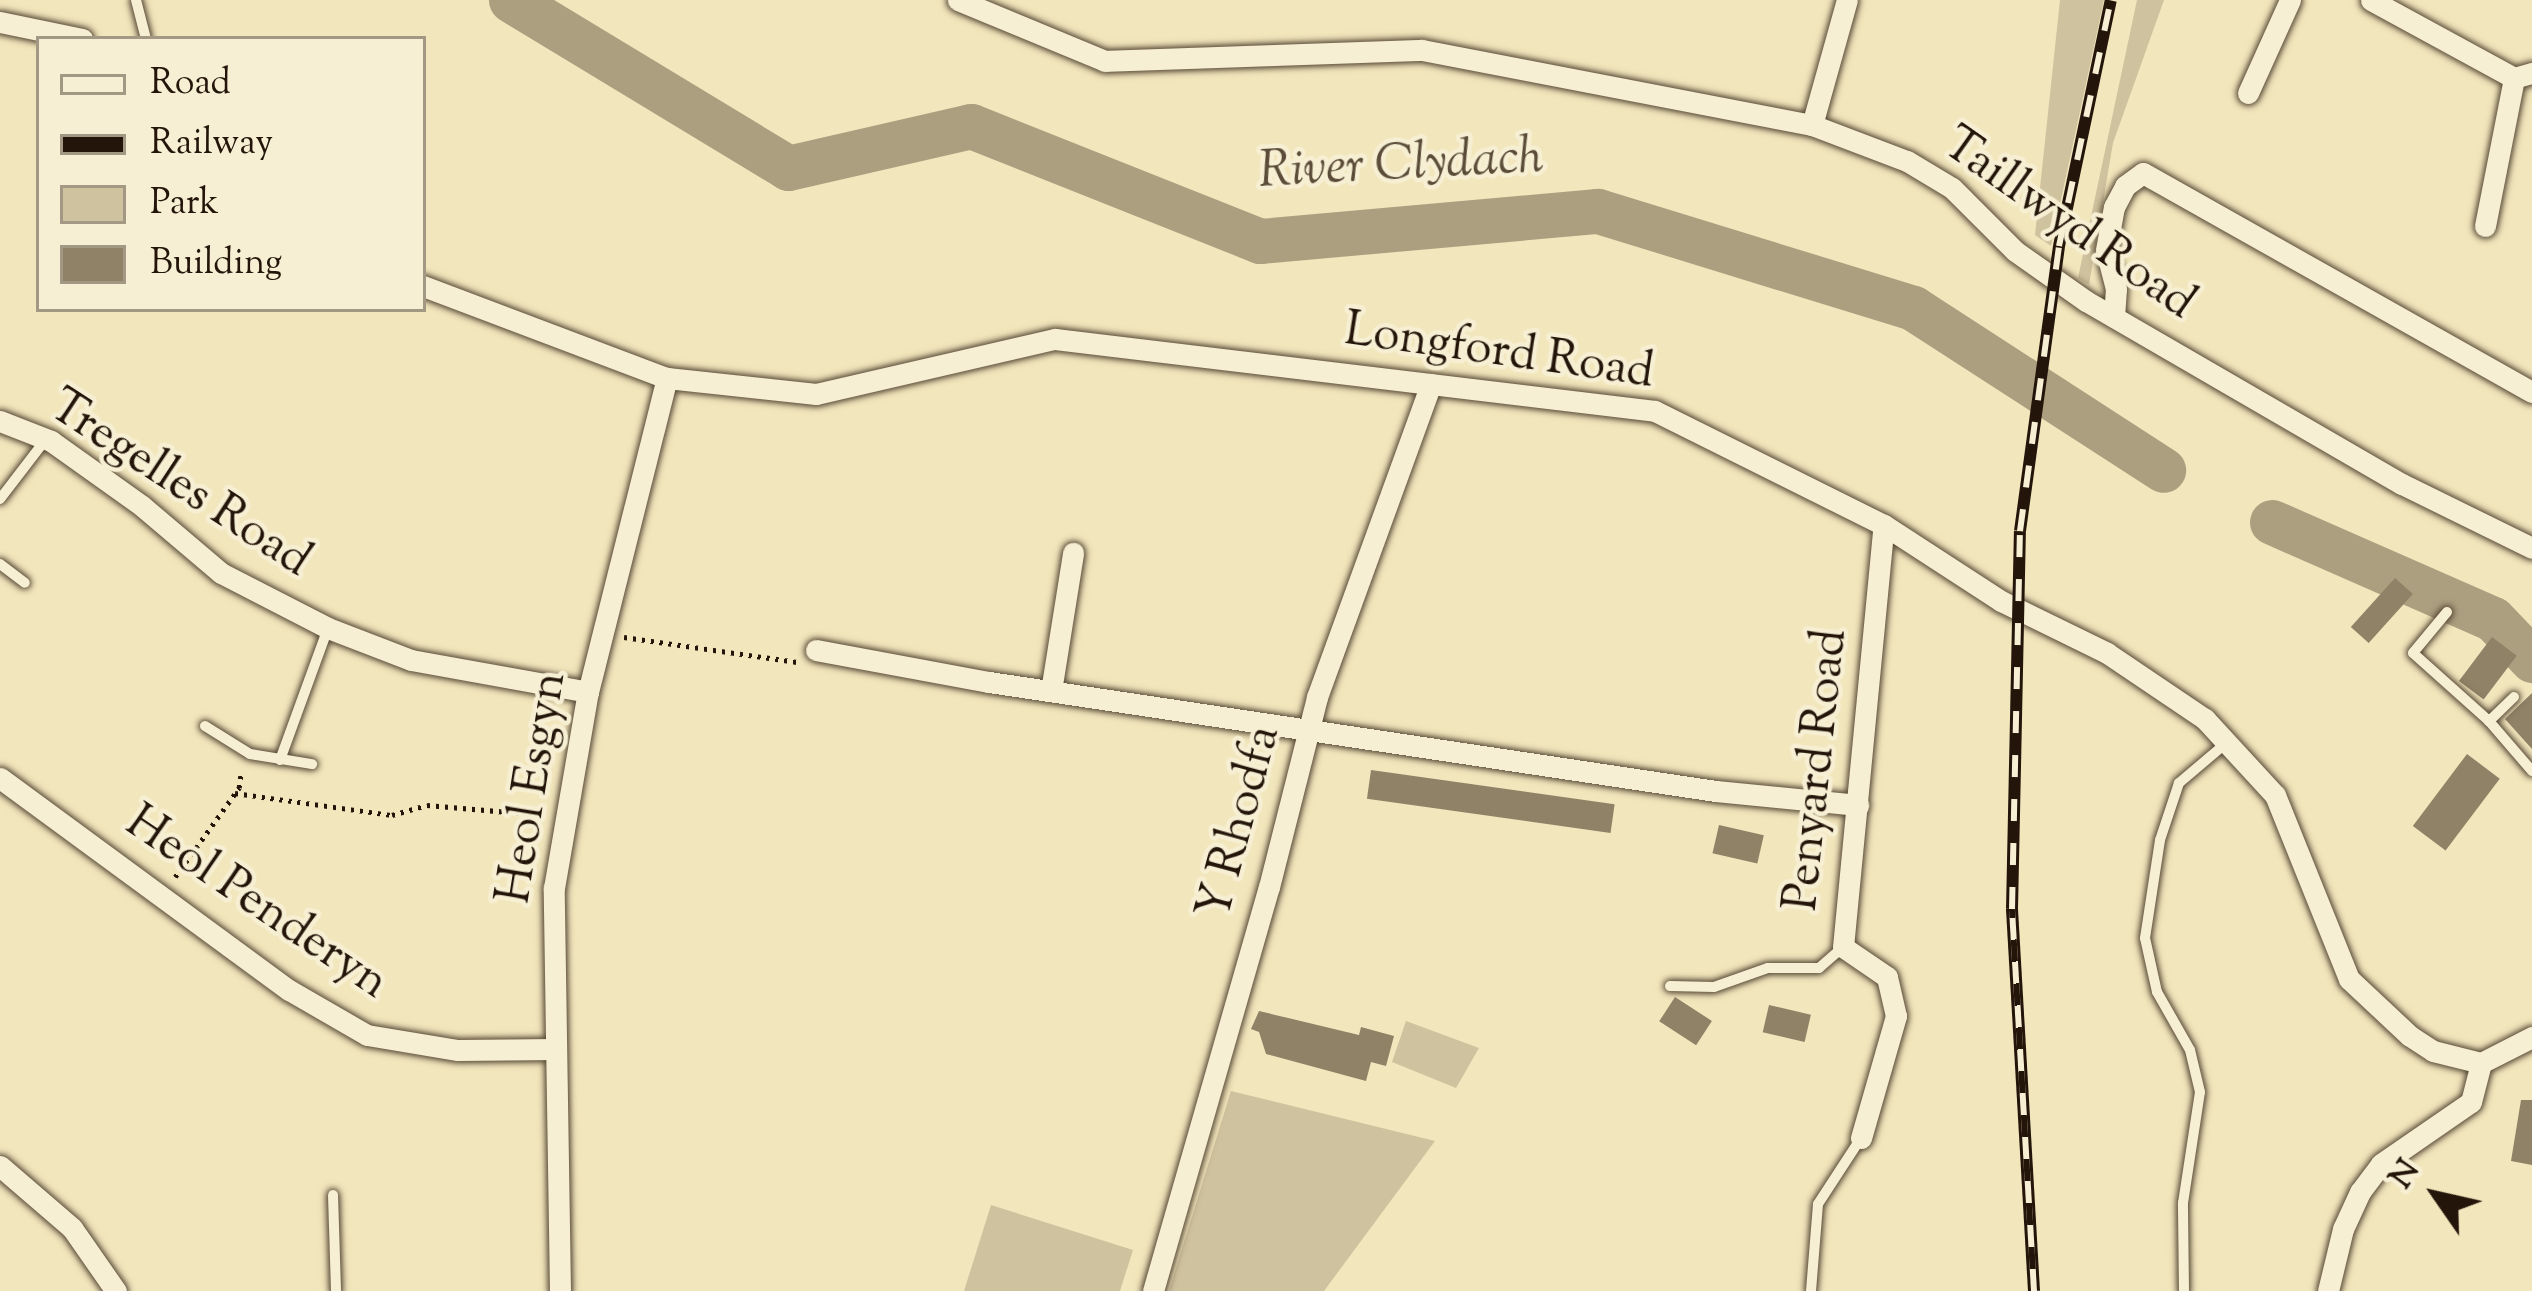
<!DOCTYPE html>
<html>
<head>
<meta charset="utf-8">
<style>
	body { margin:0 }
	#map { position:relative; width:2532px; height:1291px; overflow:hidden; background:#f2e6bc; font-family:"Sorts Mill Goudy",serif }
	div>[style] { position:absolute }
	.green>* { inset:0; background:#cfc29e }
	.river>* { height:45px; margin:-22.5px; padding:0 22.5px; transform-origin:22.5px; border-radius:22.5px; background:#ac9f7f }
	.building>* { inset:0; background:#8f8267; transform-origin:0 0 }
	.path>* { height:4.5px; margin-top:-2.25px; transform-origin:0; background:repeating-linear-gradient(90deg,#23150a 0 3px,transparent 0 9px) }
	.roads { filter:drop-shadow(0 0 3px #574936) drop-shadow(0 0 3px #574936) }
	.service>* { height:10px; margin:-5px; padding:0 5px; transform-origin:5px; border-radius:5px; background:#f7efd3 }
	.minor>* { height:21px; margin:-10.5px; padding:0 10.5px; transform-origin:10.5px; border-radius:10.5px; background:#f7efd3 }
	.rail>* { height:12px; margin-top:-6px; transform-origin:0; background:repeating-linear-gradient(90deg,#f7efd3 0 22px,#23150a 0 44px); box-sizing:border-box; border-block:3px solid #23150a }
	span { translate:-50% -50%; white-space:nowrap; text-align:center; line-height:1.15; -webkit-text-stroke:9px #f7efd3; paint-order:stroke }
	.street-label { font-size:48px; color:#23150a }
	.water-label { font-size:51px; color:#5a4c39; font-style:italic }
	.legend { position:absolute; left:36px; top:36px; width:390px; height:276px; box-sizing:border-box; background:#f7efd3; border:3px solid #a29883; margin:0; padding:15px 21px; list-style:none; font-size:36px; color:#23150a }
	.legend li { display:flex; align-items:center; gap:24px; height:60px }
	.legend b { width:60px; border:3px solid #a29883 }
	.north { position:absolute; left:2376px; top:1135px; width:120px; height:120px; -webkit-text-stroke:9px #f7efd3; paint-order:stroke; rotate:304deg; font-size:33px; font-weight:700; line-height:48px; text-align:center; color:#23150a }
	.north::after { content:''; display:block; margin:auto; width:42px; height:54px; background:#23150a; clip-path:polygon(50% 0,100% 100%,50% 72%,0 100%) }
</style>
</head>
<body>
<div id="map">
	<div class="green">
		<div style="clip-path:polygon(2060px 0,2104px 0,2051px 246px,2035px 235px)"></div>
		<div style="clip-path:polygon(2137px 0,2164px 0,2113px 143px,2089px 285px,2078px 278px)"></div>
		<div style="clip-path:polygon(1406px 1021px,1479px 1048px,1456px 1088px,1392px 1062px)"></div>
		<div style="clip-path:polygon(1231px 1091px,1435px 1141px,1324px 1291px,1169px 1291px)"></div>
		<div style="clip-path:polygon(991px 1205px,1133px 1250px,1120px 1291px,964px 1291px)"></div>
	</div>
	<div class="river">
		<div style="left:511px;top:0;width:324px;rotate:31.2deg"></div>
		<div style="left:788px;top:168px;width:188px;rotate:-12.9deg"></div>
		<div style="left:971px;top:126px;width:311px;rotate:21.7deg"></div>
		<div style="left:1260px;top:241px;width:339px;rotate:-5.1deg"></div>
		<div style="left:1598px;top:211px;width:330px;rotate:17.1deg"></div>
		<div style="left:1913px;top:308px;width:298px;rotate:32.9deg"></div>
		<div style="left:2272px;top:522px;width:241px;rotate:23.7deg"></div>
		<div style="left:2493px;top:619px;width:57px;rotate:46.4deg"></div>
	</div>
	<div class="building">
		<div style="left:2395px;top:578px;width:24px;height:66px;rotate:42deg"></div>
		<div style="left:2492px;top:637px;width:31px;height:55px;rotate:37deg"></div>
		<div style="clip-path:polygon(2532px 693px,2532px 749px,2505px 719px)"></div>
		<div style="left:2467px;top:754px;width:41px;height:90px;rotate:37deg"></div>
		<div style="left:1371px;top:770px;width:246px;height:29px;rotate:8deg"></div>
		<div style="left:1719px;top:825px;width:46px;height:29px;rotate:13deg"></div>
		<div style="left:1675px;top:997px;width:44px;height:29px;rotate:33deg"></div>
		<div style="left:1769px;top:1005px;width:43px;height:28px;rotate:13deg"></div>
		<div style="clip-path:polygon(1259px 1011px,1359px 1035px,1361px 1027px,1394px 1036px,1386px 1066px,1371px 1062px,1366px 1081px,1266px 1054px,1259px 1032px,1251px 1029px)"></div>
		<div style="clip-path:polygon(2521px 1100px,2532px 1100px,2532px 1165px,2511px 1161px)"></div>
	</div>
	<div class="path">
		<div style="left:624px;top:637px;width:175px;rotate:8.2deg"></div>
		<div style="left:235px;top:793px;width:159px;rotate:8deg"></div>
		<div style="left:392px;top:815px;width:36px;rotate:-16deg"></div>
		<div style="left:427px;top:805px;width:117px;rotate:4.9deg"></div>
		<div style="left:175px;top:877px;width:110px;rotate:-54.3deg"></div>
		<div style="left:239px;top:788px;width:17px;rotate:-83deg"></div>
	</div>
	<div class="roads">
		<div class="service">
			<div style="left:136px;top:0;width:40px;rotate:75.6deg"></div>
			<div style="left:0;top:499px;width:76px;rotate:-52.5deg"></div>
			<div style="left:0;top:564px;width:31px;rotate:37deg"></div>
			<div style="left:2447px;top:612px;width:53px;rotate:129.7deg"></div>
			<div style="left:2413px;top:653px;width:102px;rotate:41.8deg"></div>
			<div style="left:2514px;top:697px;width:35px;rotate:136deg"></div>
			<div style="left:2489px;top:721px;width:66px;rotate:49.3deg"></div>
			<div style="left:205px;top:726px;width:53px;rotate:31.9deg"></div>
			<div style="left:250px;top:754px;width:63px;rotate:9.2deg"></div>
			<div style="left:280px;top:760px;width:140px;rotate:-70deg"></div>
			<div style="left:1670px;top:986px;width:44px;rotate:1.3deg"></div>
			<div style="left:1714px;top:987px;width:57px;rotate:-19.4deg"></div>
			<div style="left:1768px;top:968px;width:51px"></div>
			<div style="left:1819px;top:968px;width:32px;rotate:-41deg"></div>
			<div style="left:333px;top:1195px;width:96px;rotate:88.2deg"></div>
			<div style="left:1811px;top:1291px;width:87px;rotate:-85.4deg"></div>
			<div style="left:1818px;top:1204px;width:79px;rotate:-56.9deg"></div>
			<div style="left:2184px;top:1291px;width:88px;rotate:-90.7deg"></div>
			<div style="left:2183px;top:1203px;width:112px;rotate:-81.3deg"></div>
			<div style="left:2200px;top:1092px;width:43px;rotate:-103.4deg"></div>
			<div style="left:2190px;top:1050px;width:67px;rotate:-119.6deg"></div>
			<div style="left:2157px;top:992px;width:55px;rotate:-102.5deg"></div>
			<div style="left:2145px;top:938px;width:99px;rotate:-81.3deg"></div>
			<div style="left:2160px;top:840px;width:60px;rotate:-71.6deg"></div>
			<div style="left:2179px;top:783px;width:60px;rotate:-40.3deg"></div>
		</div>
		<div class="minor">
			<div style="left:958px;top:0;width:159px;rotate:22.5deg"></div>
			<div style="left:1105px;top:61px;width:317px;rotate:-2deg"></div>
			<div style="left:1422px;top:50px;width:397px;rotate:10.9deg"></div>
			<div style="left:1812px;top:125px;width:102px;rotate:20.8deg"></div>
			<div style="left:1907px;top:161px;width:52px;rotate:31deg"></div>
			<div style="left:1952px;top:188px;width:89px;rotate:45deg"></div>
			<div style="left:2015px;top:251px;width:87px;rotate:35.2deg"></div>
			<div style="left:2086px;top:301px;width:365px;rotate:30.1deg"></div>
			<div style="left:2402px;top:484px;width:145px;rotate:26.2deg"></div>
			<div style="left:2371px;top:0;width:163px;rotate:28.6deg"></div>
			<div style="left:2514px;top:78px;width:19px;rotate:-16deg"></div>
			<div style="left:0;top:22px;width:84px;rotate:11.7deg"></div>
			<div style="left:2248px;top:93px;width:102px;rotate:-65.7deg"></div>
			<div style="left:1812px;top:125px;width:130px;rotate:-74.4deg"></div>
			<div style="left:2485px;top:226px;width:151px;rotate:-78.9deg"></div>
			<div style="left:423px;top:286px;width:261px;rotate:20.7deg"></div>
			<div style="left:667px;top:378px;width:150px;rotate:6.1deg"></div>
			<div style="left:816px;top:394px;width:245px;rotate:-13deg"></div>
			<div style="left:1055px;top:339px;width:604px;rotate:6.84deg"></div>
			<div style="left:1655px;top:411px;width:256px;rotate:26.5deg"></div>
			<div style="left:1884px;top:525px;width:140px;rotate:33deg"></div>
			<div style="left:2001px;top:601px;width:118px;rotate:26.1deg"></div>
			<div style="left:2107px;top:653px;width:118px;rotate:34deg"></div>
			<div style="left:2205px;top:719px;width:103px;rotate:47.4deg"></div>
			<div style="left:2275px;top:795px;width:198px;rotate:68.1deg"></div>
			<div style="left:2349px;top:979px;width:83px;rotate:43.1deg"></div>
			<div style="left:2410px;top:1036px;width:27px;rotate:33deg"></div>
			<div style="left:2433px;top:1051px;width:49px;rotate:14deg"></div>
			<div style="left:2481px;top:1063px;width:57px;rotate:-27deg"></div>
			<div style="left:2114px;top:317px;width:28px;rotate:-86deg"></div>
			<div style="left:2116px;top:289px;width:40px;rotate:-104.4deg"></div>
			<div style="left:2106px;top:250px;width:44px;rotate:-79.5deg"></div>
			<div style="left:2114px;top:207px;width:24px;rotate:-62deg"></div>
			<div style="left:2125px;top:186px;width:22px;rotate:-36deg"></div>
			<div style="left:2143px;top:173px;width:446px;rotate:29.4deg"></div>
			<div style="left:0;top:421px;width:55px;rotate:21.4deg"></div>
			<div style="left:51px;top:441px;width:112px;rotate:35.5deg"></div>
			<div style="left:142px;top:506px;width:104px;rotate:40.3deg"></div>
			<div style="left:221px;top:573px;width:120px;rotate:27.2deg"></div>
			<div style="left:328px;top:628px;width:89px;rotate:21.1deg"></div>
			<div style="left:411px;top:660px;width:180px;rotate:10.2deg"></div>
			<div style="left:816px;top:650px;width:176px;rotate:10.5deg"></div>
			<div style="left:989px;top:682px;width:735px;rotate:8.53deg"></div>
			<div style="left:1716px;top:791px;width:143px;rotate:5.6deg"></div>
			<div style="left:1051px;top:691px;width:140px;rotate:-80.9deg"></div>
			<div style="left:0;top:778px;width:358px;rotate:36.3deg"></div>
			<div style="left:289px;top:990px;width:90px;rotate:30deg"></div>
			<div style="left:367px;top:1035px;width:92px;rotate:9.4deg"></div>
			<div style="left:458px;top:1050px;width:98px;rotate:-0.6deg"></div>
			<div style="left:1861px;top:1138px;width:127px;rotate:-74deg"></div>
			<div style="left:1896px;top:1016px;width:40px;rotate:-103deg"></div>
			<div style="left:1887px;top:977px;width:53px;rotate:-145.7deg"></div>
			<div style="left:1843px;top:947px;width:424px;rotate:-84.5deg"></div>
			<div style="left:0;top:1166px;width:95px;rotate:40.7deg"></div>
			<div style="left:72px;top:1228px;width:77px;rotate:55.1deg"></div>
			<div style="left:560px;top:1291px;width:403px;rotate:-90.9deg"></div>
			<div style="left:554px;top:888px;width:199px;rotate:-80.2deg"></div>
			<div style="left:588px;top:692px;width:324px;rotate:-75.9deg"></div>
			<div style="left:1153px;top:1291px;width:420px;rotate:-74deg"></div>
			<div style="left:1269px;top:887px;width:196px;rotate:-75.8deg"></div>
			<div style="left:1317px;top:697px;width:333px;rotate:-70deg"></div>
			<div style="left:2328px;top:1291px;width:64px;rotate:-76.4deg"></div>
			<div style="left:2343px;top:1229px;width:41px;rotate:-65.3deg"></div>
			<div style="left:2360px;top:1192px;width:35px;rotate:-53deg"></div>
			<div style="left:2381px;top:1164px;width:109px;rotate:-34.6deg"></div>
			<div style="left:2471px;top:1102px;width:40px;rotate:-75.6deg"></div>
		</div>
	</div>
	<div class="rail">
		<div style="left:2034px;top:1291px;width:383px;rotate:-93.3deg"></div>
		<div style="left:2012px;top:909px;width:378px;rotate:-88.8deg"></div>
		<div style="left:2020px;top:531px;width:288px;rotate:-82.2deg"></div>
		<div style="left:2059px;top:246px;width:251px;rotate:-78.1deg"></div>
	</div>
	<div class="street-label">
		<span style="left:2068px;top:225px;rotate:35deg">Taillwyd Road</span>
		<span style="left:1499px;top:353px;rotate:8deg">Longford Road</span>
		<span style="left:179px;top:485px;rotate:33deg">Tregelles Road</span>
		<span style="left:1818px;top:770px;rotate:-84deg">Penyard Road</span>
		<span style="left:534px;top:788px;rotate:-81deg">Heol Esgyn</span>
		<span style="left:1241px;top:823px;rotate:-75deg">Y Rhodfa</span>
		<span style="left:256px;top:904px;rotate:34deg">Heol Penderyn</span>
	</div>
	<div class="water-label">
		<span style="left:1401px;top:166px;rotate:-3deg">River Clydach</span>
	</div>
	<ul class="legend">
	<li><b style="height:15px;background:#f7efd3"></b>Road</li>
	<li><b style="height:15px;background:#23150a"></b>Railway</li>
	<li><b style="height:33px;background:#cfc29e"></b>Park</li>
	<li><b style="height:33px;background:#8f8267"></b>Building</li>
	</ul>
	<div class="north">N</div>
</div>
</body>
</html>
